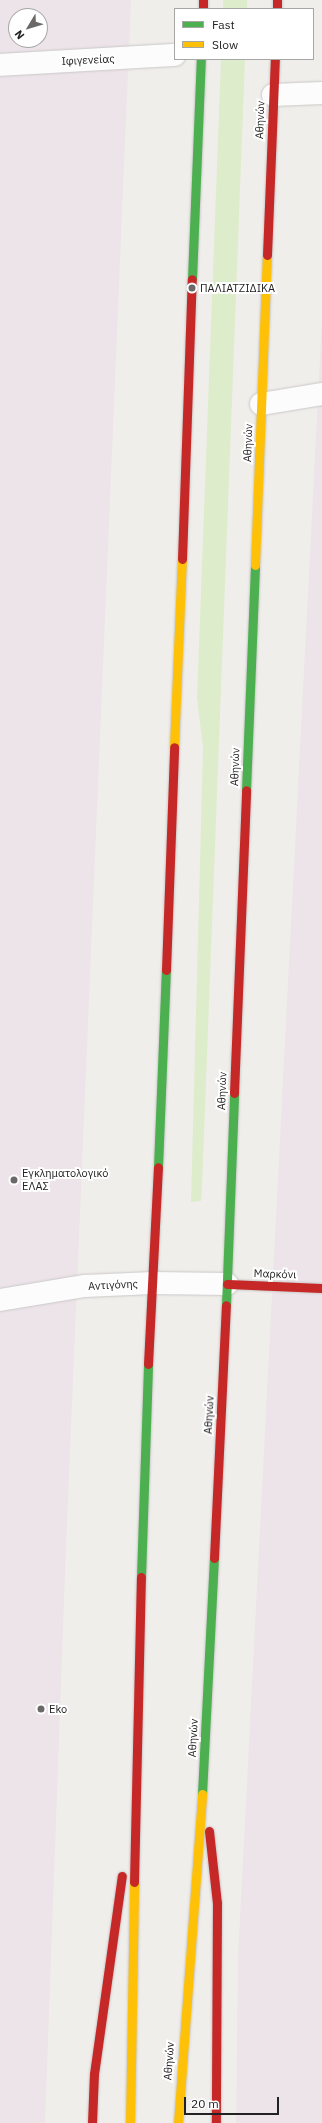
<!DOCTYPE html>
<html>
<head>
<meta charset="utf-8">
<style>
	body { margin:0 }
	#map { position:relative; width:322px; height:2123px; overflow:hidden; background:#f0eeeb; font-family:"IBM Plex Sans",sans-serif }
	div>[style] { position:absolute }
	.industrial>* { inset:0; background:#ede4e9 }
	.grass>* { inset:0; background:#ddeccb; transform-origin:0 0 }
	.roads { filter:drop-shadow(0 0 1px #c9c8c7) drop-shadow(0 0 1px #c9c8c7) }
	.street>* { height:22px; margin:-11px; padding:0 11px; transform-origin:11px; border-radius:11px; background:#fdfcfc }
	.fast>* { height:9px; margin:-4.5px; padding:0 4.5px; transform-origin:4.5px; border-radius:4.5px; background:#4caf50 }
	.slow>* { height:9px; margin:-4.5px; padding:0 4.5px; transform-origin:4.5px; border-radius:4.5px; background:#ffc107 }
	.jam>* { height:9px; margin:-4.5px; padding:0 4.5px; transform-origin:4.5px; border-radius:4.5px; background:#c62828 }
	.dots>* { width:11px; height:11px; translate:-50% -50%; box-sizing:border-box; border:2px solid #fff; border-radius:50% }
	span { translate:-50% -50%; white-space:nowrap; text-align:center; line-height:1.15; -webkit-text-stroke:4px #fff; paint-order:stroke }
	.street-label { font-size:11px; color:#222 }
	.poi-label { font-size:11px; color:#222 }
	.left { translate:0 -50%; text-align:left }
	.legend { position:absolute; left:174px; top:8px; width:140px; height:52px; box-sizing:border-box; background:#fff; border:1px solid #a7a7a7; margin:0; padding:5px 7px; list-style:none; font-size:12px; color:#222 }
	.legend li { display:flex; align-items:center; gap:8px; height:20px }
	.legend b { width:20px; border:1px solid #a7a7a7 }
	.north { position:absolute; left:8px; top:8px; width:40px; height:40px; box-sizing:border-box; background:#fff; border:1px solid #a7a7a7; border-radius:50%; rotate:232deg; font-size:11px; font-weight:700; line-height:16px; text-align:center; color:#222 }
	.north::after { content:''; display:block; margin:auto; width:14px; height:18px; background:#6a6968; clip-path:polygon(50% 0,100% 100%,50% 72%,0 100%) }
	.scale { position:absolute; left:184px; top:2097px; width:95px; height:18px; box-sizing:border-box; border:2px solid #222; border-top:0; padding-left:5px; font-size:12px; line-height:14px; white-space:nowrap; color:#222; -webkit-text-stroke:3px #fff; paint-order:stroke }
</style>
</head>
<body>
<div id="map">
	<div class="industrial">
		<div style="clip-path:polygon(evenodd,0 0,131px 0,66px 1547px,45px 2123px,0 2123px,0 0,16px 16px,40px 16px,40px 40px,16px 40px,16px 16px)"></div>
		<div style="clip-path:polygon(322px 319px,322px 2123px,236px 2123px,238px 1957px)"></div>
	</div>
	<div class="grass">
		<div style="left:223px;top:0;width:24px;height:9px"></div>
		<div style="clip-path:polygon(221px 59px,245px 59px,202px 1187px,201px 1201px,191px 1202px,203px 748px,197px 698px)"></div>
	</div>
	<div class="roads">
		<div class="street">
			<div style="left:0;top:65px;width:175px;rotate:-3.3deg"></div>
			<div style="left:273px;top:95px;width:49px;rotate:-2.3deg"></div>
			<div style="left:261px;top:404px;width:62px;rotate:-9.3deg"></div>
			<div style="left:0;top:1300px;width:86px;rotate:-9.4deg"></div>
			<div style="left:85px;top:1286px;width:68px;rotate:-2.5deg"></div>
			<div style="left:153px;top:1283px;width:74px;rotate:0.8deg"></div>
		</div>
		<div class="fast">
			<div style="left:192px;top:279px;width:220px;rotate:-87.7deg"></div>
			<div style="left:246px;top:790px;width:225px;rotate:-87.7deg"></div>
			<div style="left:158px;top:1167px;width:197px;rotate:-87.7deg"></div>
			<div style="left:226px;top:1305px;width:212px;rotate:-87.8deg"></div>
			<div style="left:141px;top:1577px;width:213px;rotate:-88.1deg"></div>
			<div style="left:202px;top:1794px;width:236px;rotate:-87.1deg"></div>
		</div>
		<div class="slow">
			<div style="left:255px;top:565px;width:310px;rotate:-87.8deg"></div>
			<div style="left:174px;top:747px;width:188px;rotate:-87.6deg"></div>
			<div style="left:130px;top:2123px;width:241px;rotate:-89deg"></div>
			<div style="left:178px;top:2123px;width:330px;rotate:-85.8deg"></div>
		</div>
		<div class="jam">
			<div style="left:203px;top:0;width:9px;rotate:90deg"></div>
			<div style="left:277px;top:0;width:9px;rotate:90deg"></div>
			<div style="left:267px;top:255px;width:196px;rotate:-87.7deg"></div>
			<div style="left:182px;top:559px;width:280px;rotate:-88deg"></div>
			<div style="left:166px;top:970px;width:223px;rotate:-87.9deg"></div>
			<div style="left:234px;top:1093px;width:303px;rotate:-87.7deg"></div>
			<div style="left:227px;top:1284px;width:95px;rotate:2.4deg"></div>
			<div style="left:148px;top:1364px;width:197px;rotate:-87.1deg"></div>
			<div style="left:214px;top:1558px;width:253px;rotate:-87.3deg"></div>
			<div style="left:209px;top:1831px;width:72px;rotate:83.7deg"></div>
			<div style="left:217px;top:1903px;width:220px;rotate:90.3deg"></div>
			<div style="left:134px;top:1882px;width:305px;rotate:-88.7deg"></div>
			<div style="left:92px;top:2123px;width:49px;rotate:-87.7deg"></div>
			<div style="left:94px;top:2074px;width:200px;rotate:-82deg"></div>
		</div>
	</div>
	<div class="dots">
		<div style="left:192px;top:288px;background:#6a6968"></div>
		<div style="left:14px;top:1180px;background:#6a6968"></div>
		<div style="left:41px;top:1709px;background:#6a6968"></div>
	</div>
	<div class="street-label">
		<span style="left:88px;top:60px;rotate:-3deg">Ιφιγενείας</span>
		<span style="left:260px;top:120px;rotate:-88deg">Αθηνών</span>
		<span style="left:248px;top:443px;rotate:-88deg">Αθηνών</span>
		<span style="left:235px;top:767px;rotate:-88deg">Αθηνών</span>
		<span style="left:222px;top:1091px;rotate:-88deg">Αθηνών</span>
		<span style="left:275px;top:1274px;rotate:2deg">Μαρκόνι</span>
		<span style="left:113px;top:1285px;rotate:-3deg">Αντιγόνης</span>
		<span style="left:209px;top:1415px;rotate:-87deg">Αθηνών</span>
		<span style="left:193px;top:1738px;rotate:-87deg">Αθηνών</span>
		<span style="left:169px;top:2061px;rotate:-86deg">Αθηνών</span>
	</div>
	<div class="poi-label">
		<span class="left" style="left:200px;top:288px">ΠΑΛΙΑΤΖΙΔΙΚΑ</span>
		<span class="left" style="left:22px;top:1180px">Εγκληματολογικό<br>ΕΛΑΣ</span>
		<span class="left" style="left:49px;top:1709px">Eko</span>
	</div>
	<ul class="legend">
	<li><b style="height:5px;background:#4caf50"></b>Fast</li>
	<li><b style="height:5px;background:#ffc107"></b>Slow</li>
	</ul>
	<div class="north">N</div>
	<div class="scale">20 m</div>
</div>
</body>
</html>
